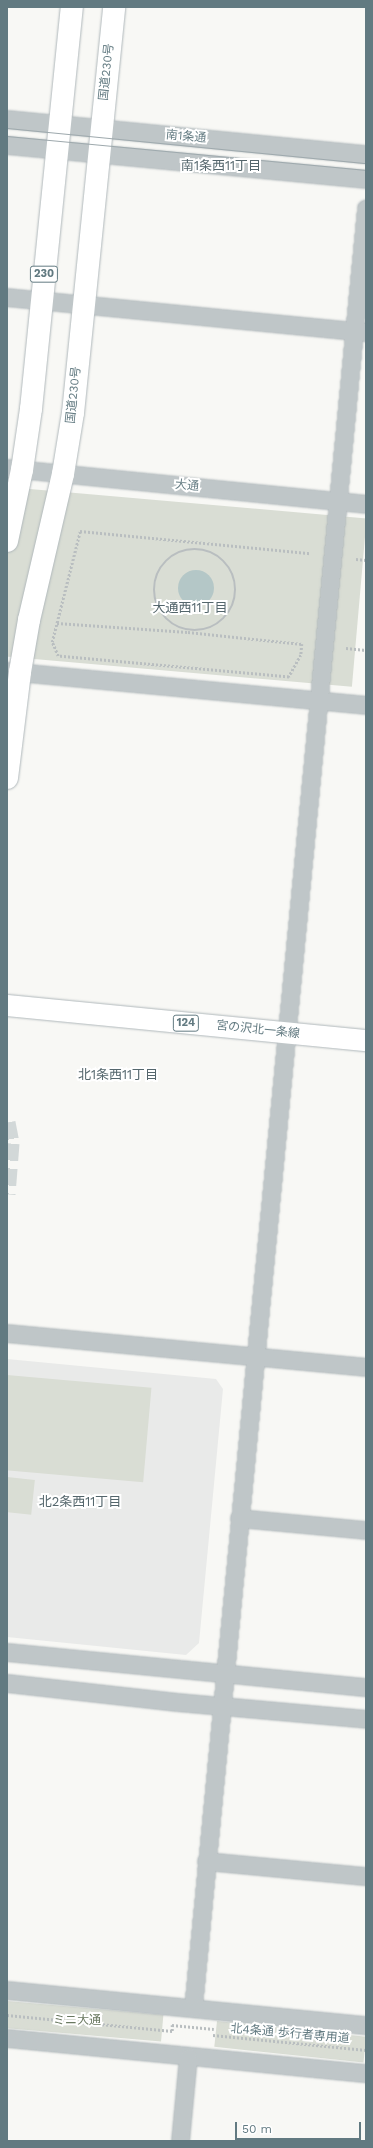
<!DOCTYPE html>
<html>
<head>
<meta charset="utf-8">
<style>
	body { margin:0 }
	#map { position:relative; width:373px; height:2148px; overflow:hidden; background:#f8f8f5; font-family:"Work Sans","Noto Sans JP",sans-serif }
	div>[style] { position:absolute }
	.built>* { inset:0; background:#e9eae9 }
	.green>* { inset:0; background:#d9ddd4; transform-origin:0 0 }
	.water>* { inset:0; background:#b4c7c7 }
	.round { border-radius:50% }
	.minor-tunnel>* { height:17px; margin-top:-8.5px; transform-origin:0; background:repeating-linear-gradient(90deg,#d2d8d8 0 17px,transparent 0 25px) }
	.path>* { height:2.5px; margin-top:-1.25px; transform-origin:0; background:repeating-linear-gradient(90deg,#b9bec0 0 2px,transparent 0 4px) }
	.path>.ring { margin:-1.25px; padding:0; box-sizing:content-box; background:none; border:2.5px solid #b9bec0; border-radius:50% }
	.roads { filter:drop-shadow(0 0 1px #b0b8bb) drop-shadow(0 0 1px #b0b8bb) }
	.minor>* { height:17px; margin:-8.5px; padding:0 8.5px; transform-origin:8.5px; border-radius:8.5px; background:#bfc6c8 }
	.major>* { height:21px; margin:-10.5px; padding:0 10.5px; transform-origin:10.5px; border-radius:10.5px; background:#fff }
	.highway>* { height:22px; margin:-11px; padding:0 11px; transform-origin:11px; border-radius:11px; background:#fff }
	.tram>* { height:1px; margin:-0.5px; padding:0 0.5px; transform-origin:0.5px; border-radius:0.5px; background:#9ea9ad }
	span { translate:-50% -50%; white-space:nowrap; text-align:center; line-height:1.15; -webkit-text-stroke:4px #fff; paint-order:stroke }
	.shield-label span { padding:1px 3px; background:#fff; border:1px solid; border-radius:3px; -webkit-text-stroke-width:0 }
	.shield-label { font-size:11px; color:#627a81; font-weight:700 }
	.street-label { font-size:12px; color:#627a81 }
	.park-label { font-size:12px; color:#6a7961 }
	.neighbourhood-label { font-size:13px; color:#54666c }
	.frame { position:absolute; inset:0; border:8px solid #627a81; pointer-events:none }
	.scale { position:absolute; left:235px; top:2122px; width:126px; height:18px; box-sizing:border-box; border:2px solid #627a81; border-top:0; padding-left:5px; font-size:12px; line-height:14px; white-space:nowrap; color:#627a81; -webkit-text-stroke:3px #fff; paint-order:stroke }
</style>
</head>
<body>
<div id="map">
	<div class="built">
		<div style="clip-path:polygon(7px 1359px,216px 1379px,223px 1389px,199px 1643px,186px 1655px,7px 1637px)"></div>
	</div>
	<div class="green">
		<div style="left:7px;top:487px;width:361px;height:169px;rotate:5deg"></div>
		<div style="left:7px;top:1375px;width:145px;height:95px;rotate:5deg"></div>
		<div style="left:7px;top:1477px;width:28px;height:35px;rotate:6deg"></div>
		<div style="left:7px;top:2001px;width:157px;height:27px;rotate:5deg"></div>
		<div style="left:217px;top:2021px;width:150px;height:26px;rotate:6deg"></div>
	</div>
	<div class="water">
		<div class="round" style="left:178px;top:570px;width:36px;height:36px"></div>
	</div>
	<div class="minor-tunnel">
		<div style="left:7px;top:1122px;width:21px;rotate:79deg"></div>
		<div style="left:11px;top:1143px;width:51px;rotate:94.5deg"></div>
	</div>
	<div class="path">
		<div class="ring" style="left:154px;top:549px;width:79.5px;height:79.5px"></div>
		<div style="left:356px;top:559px;width:10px;rotate:6deg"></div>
		<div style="left:57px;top:623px;width:131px;rotate:3.9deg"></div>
		<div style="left:188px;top:632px;width:115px;rotate:6deg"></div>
		<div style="left:302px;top:644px;width:11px;rotate:95deg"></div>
		<div style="left:301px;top:655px;width:25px;rotate:119deg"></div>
		<div style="left:289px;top:677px;width:232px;rotate:-174.8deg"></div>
		<div style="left:58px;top:656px;width:15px;rotate:-113deg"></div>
		<div style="left:52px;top:642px;width:114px;rotate:-75.8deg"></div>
		<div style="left:80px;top:531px;width:231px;rotate:5.5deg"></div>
		<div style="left:346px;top:648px;width:20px;rotate:6deg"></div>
		<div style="left:7px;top:2015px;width:166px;rotate:5.5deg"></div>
		<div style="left:172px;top:2031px;width:6px;rotate:-90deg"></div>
		<div style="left:172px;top:2025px;width:42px;rotate:5.4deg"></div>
		<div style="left:213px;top:2035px;width:154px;rotate:5.6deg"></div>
	</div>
	<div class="roads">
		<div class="minor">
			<div style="left:7px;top:119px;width:361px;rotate:5.6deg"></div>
			<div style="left:7px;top:145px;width:361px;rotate:5.4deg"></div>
			<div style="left:7px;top:297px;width:361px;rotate:5.6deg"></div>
			<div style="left:7px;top:468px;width:361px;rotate:5.7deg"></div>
			<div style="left:7px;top:671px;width:361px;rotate:5.4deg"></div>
			<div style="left:7px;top:1333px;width:361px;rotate:5.4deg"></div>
			<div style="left:239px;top:1518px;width:128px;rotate:5.4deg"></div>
			<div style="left:7px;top:1652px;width:361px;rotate:5.6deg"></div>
			<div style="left:7px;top:1683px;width:171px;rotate:6.4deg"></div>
			<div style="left:177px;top:1702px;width:190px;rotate:5.1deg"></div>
			<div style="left:206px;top:1861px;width:161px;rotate:5.4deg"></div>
			<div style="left:7px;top:1990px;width:361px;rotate:5.6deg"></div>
			<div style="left:193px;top:2008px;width:1808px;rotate:-84.51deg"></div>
			<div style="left:7px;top:2038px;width:361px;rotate:5.6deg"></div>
			<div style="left:180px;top:2141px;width:84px;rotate:-84.6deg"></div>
		</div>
		<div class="major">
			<div style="left:7px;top:1005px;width:361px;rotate:5.6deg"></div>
		</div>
		<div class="highway">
			<div style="left:7px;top:541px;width:73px;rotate:-78.1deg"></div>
			<div style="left:22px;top:470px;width:62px;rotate:-81.6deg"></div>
			<div style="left:31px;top:409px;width:404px;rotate:-84.2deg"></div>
			<div style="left:7px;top:778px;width:107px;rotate:-83deg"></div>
			<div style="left:20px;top:672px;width:53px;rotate:-80.2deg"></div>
			<div style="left:29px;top:620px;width:150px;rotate:-76.9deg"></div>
			<div style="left:63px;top:474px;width:62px;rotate:-80.7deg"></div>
			<div style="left:73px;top:413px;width:408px;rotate:-84.2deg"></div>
		</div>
	</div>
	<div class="tram">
		<div style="left:7px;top:128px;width:361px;rotate:5.6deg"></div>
		<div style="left:7px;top:136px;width:361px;rotate:5.4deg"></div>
	</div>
	<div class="shield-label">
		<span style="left:44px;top:274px">230</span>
		<span style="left:186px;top:1023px">124</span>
	</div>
	<div class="street-label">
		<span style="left:107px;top:72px;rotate:-84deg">国道230号</span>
		<span style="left:186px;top:137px;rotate:5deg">南1条通</span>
		<span style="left:74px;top:395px;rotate:-84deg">国道230号</span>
		<span style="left:187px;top:486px;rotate:5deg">大通</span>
		<span style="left:258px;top:1030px;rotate:6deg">宮の沢北一条線</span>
		<span style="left:290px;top:2034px;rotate:5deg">北4条通 歩行者専用道</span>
	</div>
	<div class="park-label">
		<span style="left:77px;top:2021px">ミニ大通</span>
	</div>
	<div class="neighbourhood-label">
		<span style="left:221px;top:166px">南1条西11丁目</span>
		<span style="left:190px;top:608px">大通西11丁目</span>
		<span style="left:118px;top:1075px">北1条西11丁目</span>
		<span style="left:80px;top:1502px">北2条西11丁目</span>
	</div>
	<div class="frame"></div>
	<div class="scale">50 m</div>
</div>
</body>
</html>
